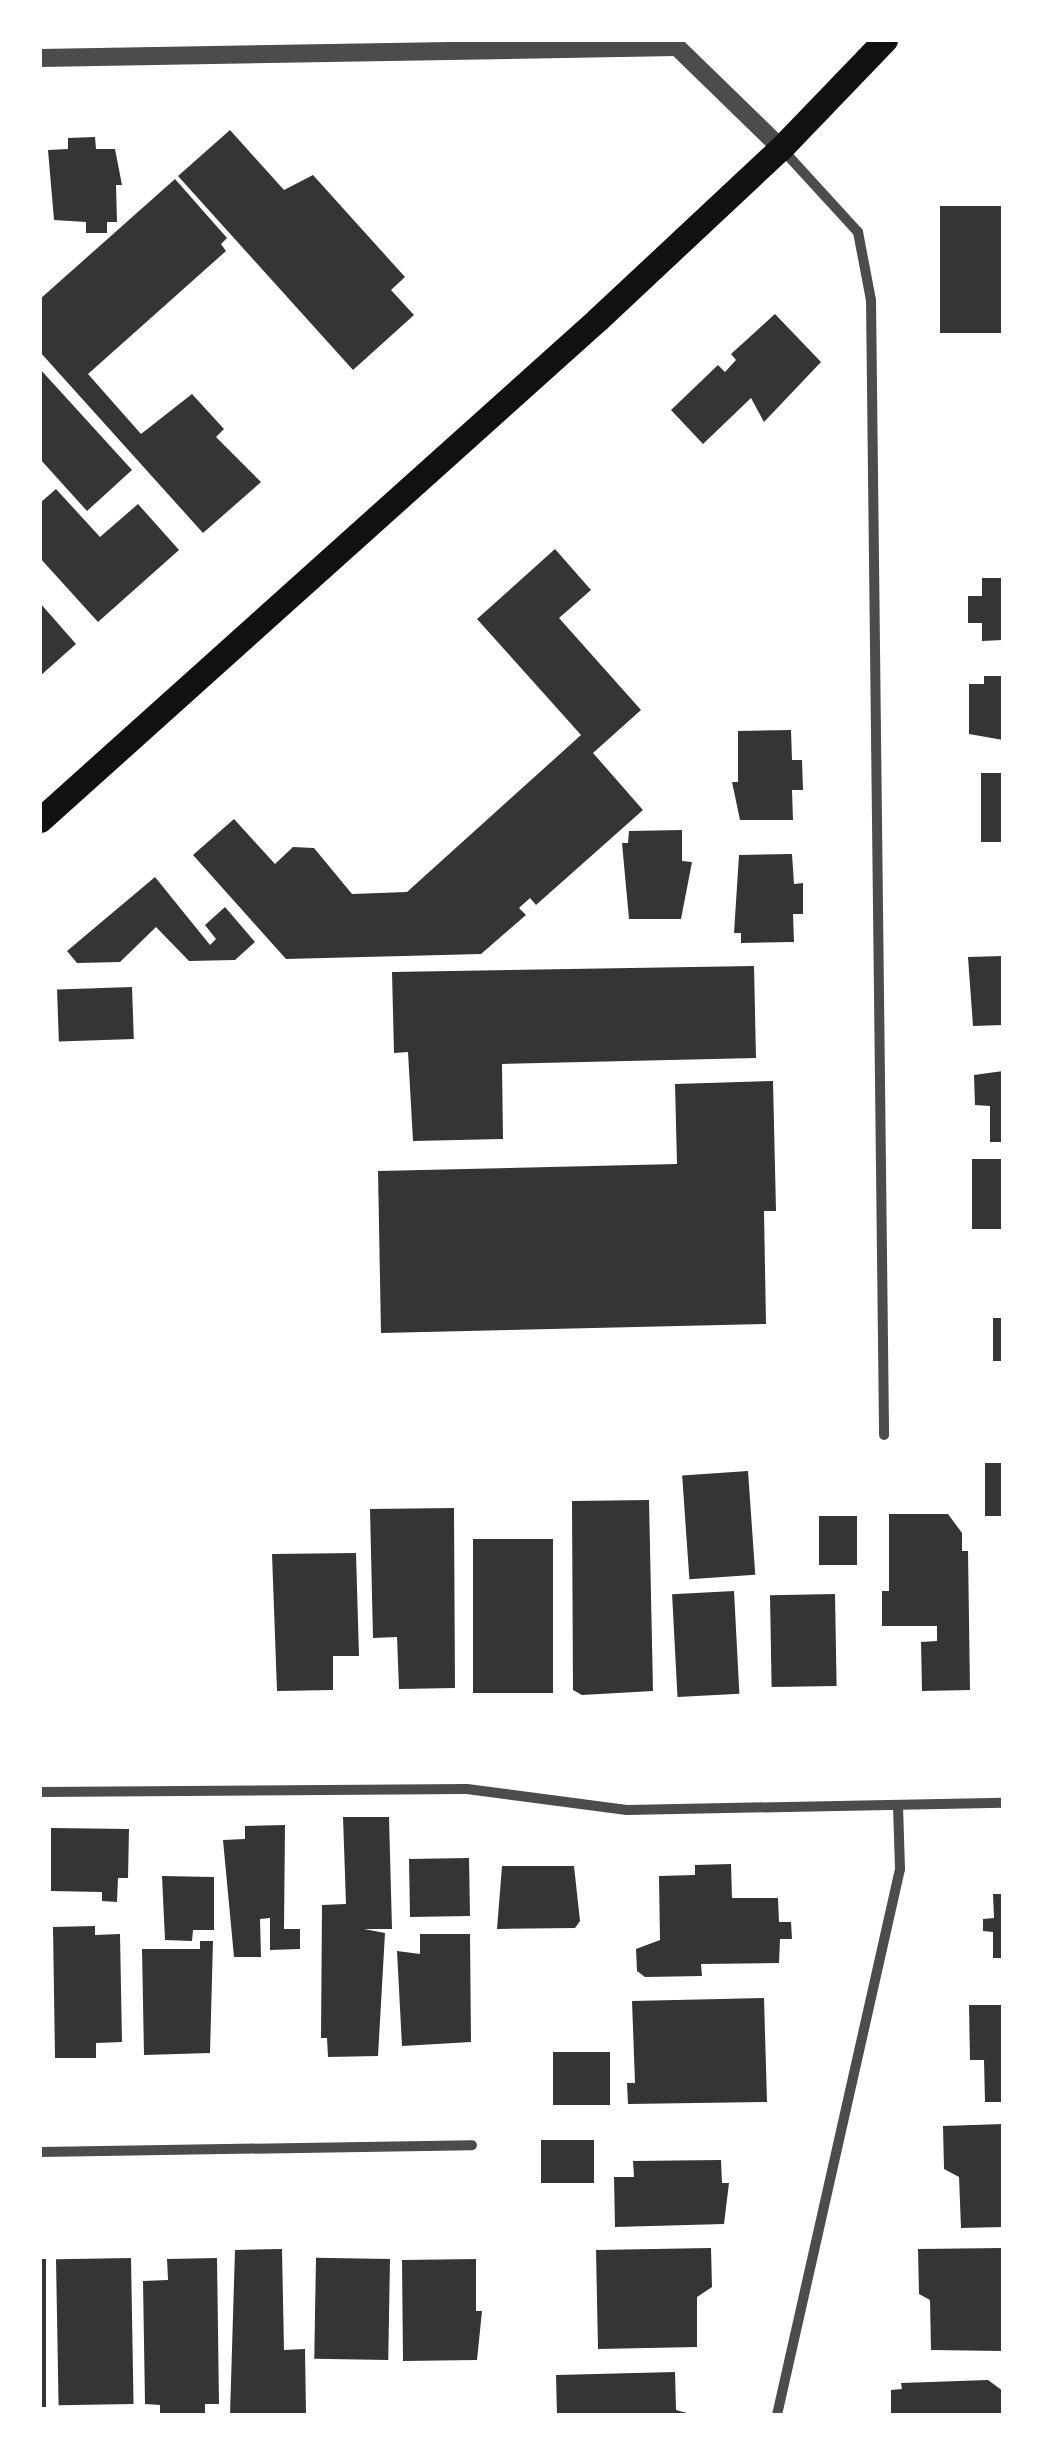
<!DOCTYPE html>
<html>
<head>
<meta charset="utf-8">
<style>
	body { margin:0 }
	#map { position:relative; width:1043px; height:2455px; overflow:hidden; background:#fff; font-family:Mulish,sans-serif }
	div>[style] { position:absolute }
	.building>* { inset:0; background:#353535; transform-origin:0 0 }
	.minor>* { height:10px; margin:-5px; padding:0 5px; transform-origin:5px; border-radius:5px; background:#4c4c4c }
	.tertiary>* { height:18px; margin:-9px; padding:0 9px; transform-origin:9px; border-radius:9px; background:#4c4c4c }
	.primary>* { height:25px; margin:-12.5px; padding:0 12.5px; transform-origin:12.5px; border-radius:12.5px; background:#111 }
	span { translate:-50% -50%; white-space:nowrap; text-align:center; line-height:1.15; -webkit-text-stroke:8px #fff; paint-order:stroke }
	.frame { position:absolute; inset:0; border:42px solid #fff; pointer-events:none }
</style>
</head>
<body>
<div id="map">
	<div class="building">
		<div style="clip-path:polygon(230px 130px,284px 190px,313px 175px,405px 277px,391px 290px,414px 315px,353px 370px,178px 176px)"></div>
		<div style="clip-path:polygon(95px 137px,96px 149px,115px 149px,122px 185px,116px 185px,117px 222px,107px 222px,107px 233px,86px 233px,86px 222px,54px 220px,48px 150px,68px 149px,68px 138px)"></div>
		<div style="clip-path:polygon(175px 179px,227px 238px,221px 244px,226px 251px,88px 374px,141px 434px,192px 394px,224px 429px,216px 437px,261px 482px,203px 533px,40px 352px,40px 299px)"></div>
		<div style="left:1003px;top:206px;width:127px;height:63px;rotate:90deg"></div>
		<div style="clip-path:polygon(775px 314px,821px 362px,764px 422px,751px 398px,703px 444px,671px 410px,718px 365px,725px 372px,736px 360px,731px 354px)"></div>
		<div style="clip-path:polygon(40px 369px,132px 470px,87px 511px,40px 459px)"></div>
		<div style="clip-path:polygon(56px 489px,100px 537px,138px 504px,179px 550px,98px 622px,40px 558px,40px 503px)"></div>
		<div style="clip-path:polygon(555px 549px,591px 590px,559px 618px,641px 710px,593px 753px,643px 810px,536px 905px,530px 898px,519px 908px,526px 915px,481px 954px,286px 959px,193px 855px,234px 819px,275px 864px,293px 847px,314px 848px,352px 894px,407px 892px,581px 735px,477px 619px)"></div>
		<div style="clip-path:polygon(982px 578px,1003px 578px,1003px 640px,982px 641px,982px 623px,968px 623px,968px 596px,982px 596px)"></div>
		<div style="clip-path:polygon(40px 603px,76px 644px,40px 676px)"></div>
		<div style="clip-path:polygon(984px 676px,1003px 676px,1003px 740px,969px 734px,969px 684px,984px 684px)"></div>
		<div style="clip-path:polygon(791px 730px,792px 760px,802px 760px,803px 790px,792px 790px,793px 820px,740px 820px,732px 782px,738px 782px,738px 731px)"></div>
		<div style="left:981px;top:773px;width:22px;height:69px"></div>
		<div style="clip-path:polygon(682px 830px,682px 861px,692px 862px,681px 919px,629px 919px,622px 843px,628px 843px,629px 831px)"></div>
		<div style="clip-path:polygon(792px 854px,794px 884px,803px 883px,803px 914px,793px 914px,794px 942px,741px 943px,741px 933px,734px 933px,739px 855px)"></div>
		<div style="clip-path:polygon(155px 877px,210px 945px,216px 939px,205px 925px,225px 907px,255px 942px,235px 960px,189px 961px,156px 927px,120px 962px,77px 963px,67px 951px)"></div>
		<div style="clip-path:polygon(1003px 956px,1003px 1025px,973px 1026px,968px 957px)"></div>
		<div style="clip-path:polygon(754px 966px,756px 1058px,502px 1064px,503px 1139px,413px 1141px,408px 1052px,394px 1053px,392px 972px)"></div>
		<div style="left:132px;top:987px;width:52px;height:75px;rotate:88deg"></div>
		<div style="clip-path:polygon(1003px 1071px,1003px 1142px,990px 1142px,990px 1106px,975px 1105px,974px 1075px)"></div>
		<div style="clip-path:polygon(773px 1081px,776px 1211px,764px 1211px,766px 1324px,381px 1333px,378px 1171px,677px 1164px,675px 1084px)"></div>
		<div style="left:972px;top:1159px;width:31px;height:70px"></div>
		<div style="left:993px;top:1318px;width:10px;height:43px"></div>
		<div style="left:985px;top:1463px;width:18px;height:53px"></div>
		<div style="left:748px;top:1471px;width:104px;height:66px;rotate:86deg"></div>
		<div style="clip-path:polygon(649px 1500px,653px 1691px,582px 1695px,573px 1690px,572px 1501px)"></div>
		<div style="clip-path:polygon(454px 1508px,455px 1688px,399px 1689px,397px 1637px,373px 1638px,370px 1509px)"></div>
		<div style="clip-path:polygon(889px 1514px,948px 1514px,962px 1533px,962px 1551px,968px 1551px,970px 1690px,922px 1691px,921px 1642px,937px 1641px,937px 1626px,882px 1626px,882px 1591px,889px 1591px)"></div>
		<div style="left:819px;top:1516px;width:38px;height:49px"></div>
		<div style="left:473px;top:1539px;width:80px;height:154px"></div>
		<div style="clip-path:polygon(356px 1553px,359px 1656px,333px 1656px,333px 1690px,277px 1691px,272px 1554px)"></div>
		<div style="left:734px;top:1591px;width:103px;height:62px;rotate:87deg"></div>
		<div style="left:835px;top:1594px;width:92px;height:65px;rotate:89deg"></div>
		<div style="clip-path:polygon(343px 1817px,389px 1817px,392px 1929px,364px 1929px,385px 1933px,378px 2056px,328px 2057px,327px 2038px,321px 2038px,322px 1905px,346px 1904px)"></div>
		<div style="clip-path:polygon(285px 1825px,284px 1929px,300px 1929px,300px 1949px,270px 1950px,270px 1918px,260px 1919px,261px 1957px,234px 1957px,223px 1840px,245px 1839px,245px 1826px)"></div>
		<div style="clip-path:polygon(51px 1828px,129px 1829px,128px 1878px,118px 1878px,117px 1902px,102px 1901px,102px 1892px,51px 1891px)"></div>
		<div style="left:469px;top:1858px;width:58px;height:60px;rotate:89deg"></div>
		<div style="clip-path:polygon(731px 1864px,732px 1898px,778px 1898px,779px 1922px,791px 1922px,792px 1939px,780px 1939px,779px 1963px,701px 1964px,702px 1976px,645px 1977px,637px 1971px,636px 1949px,660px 1940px,659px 1876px,695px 1875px,695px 1865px)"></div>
		<div style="clip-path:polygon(502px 1866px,574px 1866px,580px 1921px,575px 1928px,497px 1929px)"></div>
		<div style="clip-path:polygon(162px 1876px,214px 1877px,214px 1930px,193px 1930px,192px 1941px,165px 1940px)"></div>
		<div style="clip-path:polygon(993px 1894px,1003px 1894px,1003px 1958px,993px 1958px,993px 1932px,983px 1931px,983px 1919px,994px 1918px)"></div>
		<div style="clip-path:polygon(95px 1926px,95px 1935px,120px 1934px,122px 2042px,96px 2043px,96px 2058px,55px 2058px,53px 1927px)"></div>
		<div style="clip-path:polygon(420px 1934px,470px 1934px,471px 2042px,402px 2046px,397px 1951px,420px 1954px)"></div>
		<div style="clip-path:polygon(200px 1941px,213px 1941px,210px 2053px,144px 2055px,142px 1949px,200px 1949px)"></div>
		<div style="clip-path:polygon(764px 1998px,767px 2102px,628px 2104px,627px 2083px,635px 2083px,632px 2001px)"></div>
		<div style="clip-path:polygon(969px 2005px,1003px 2005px,1003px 2102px,985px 2102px,984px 2060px,970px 2060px)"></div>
		<div style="left:553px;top:2052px;width:57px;height:53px"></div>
		<div style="clip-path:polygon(1003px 2124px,1003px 2227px,961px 2228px,959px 2177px,944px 2169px,943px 2126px)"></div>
		<div style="left:594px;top:2140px;width:43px;height:53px;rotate:90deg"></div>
		<div style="clip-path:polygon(721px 2160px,722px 2183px,729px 2183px,724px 2224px,615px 2227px,614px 2177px,634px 2177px,633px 2161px)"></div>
		<div style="clip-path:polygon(711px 2248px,712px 2287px,697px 2297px,697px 2347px,598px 2349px,596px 2250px)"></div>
		<div style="clip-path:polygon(1003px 2248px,1003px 2351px,931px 2350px,930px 2300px,919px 2294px,918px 2249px)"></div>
		<div style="clip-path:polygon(282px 2249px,284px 2350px,305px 2349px,306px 2415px,230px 2415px,235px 2250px)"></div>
		<div style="left:131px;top:2258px;width:146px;height:75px;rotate:89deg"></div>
		<div style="clip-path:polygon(217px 2258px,219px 2404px,205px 2404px,205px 2415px,160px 2415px,160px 2405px,145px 2404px,143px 2281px,168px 2280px,167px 2259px)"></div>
		<div style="left:40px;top:2259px;width:6px;height:148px"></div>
		<div style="left:390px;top:2259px;width:101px;height:74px;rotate:91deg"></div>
		<div style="clip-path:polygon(476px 2259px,476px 2311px,482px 2311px,477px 2360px,403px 2361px,402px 2260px)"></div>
		<div style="clip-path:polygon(675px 2372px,676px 2410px,694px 2415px,557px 2415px,556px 2375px)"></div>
		<div style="clip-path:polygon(988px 2380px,1003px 2391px,1003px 2415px,891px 2413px,891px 2390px,902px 2389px,901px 2383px)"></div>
	</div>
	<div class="minor">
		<div style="left:781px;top:148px;width:114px;rotate:47.5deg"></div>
		<div style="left:858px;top:232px;width:69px;rotate:79.2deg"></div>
		<div style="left:871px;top:300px;width:1135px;rotate:89.34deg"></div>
		<div style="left:40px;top:1792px;width:427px;rotate:-0.4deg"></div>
		<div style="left:467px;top:1789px;width:161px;rotate:7.5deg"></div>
		<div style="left:627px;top:1810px;width:376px;rotate:-1.1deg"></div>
		<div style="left:40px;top:2152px;width:432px;rotate:-0.9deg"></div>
		<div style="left:777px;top:2415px;width:560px;rotate:-77.3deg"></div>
		<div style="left:900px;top:1869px;width:63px;rotate:-91.8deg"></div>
	</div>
	<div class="tertiary">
		<div style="left:40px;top:58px;width:637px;rotate:-0.99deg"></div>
		<div style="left:677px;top:47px;width:145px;rotate:44.2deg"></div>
	</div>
	<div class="primary">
		<div style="left:40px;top:820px;width:750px;rotate:-41.92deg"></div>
		<div style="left:598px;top:319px;width:250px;rotate:-43.1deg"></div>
		<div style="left:781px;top:148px;width:150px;rotate:-46.1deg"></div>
	</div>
	<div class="frame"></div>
</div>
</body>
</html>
